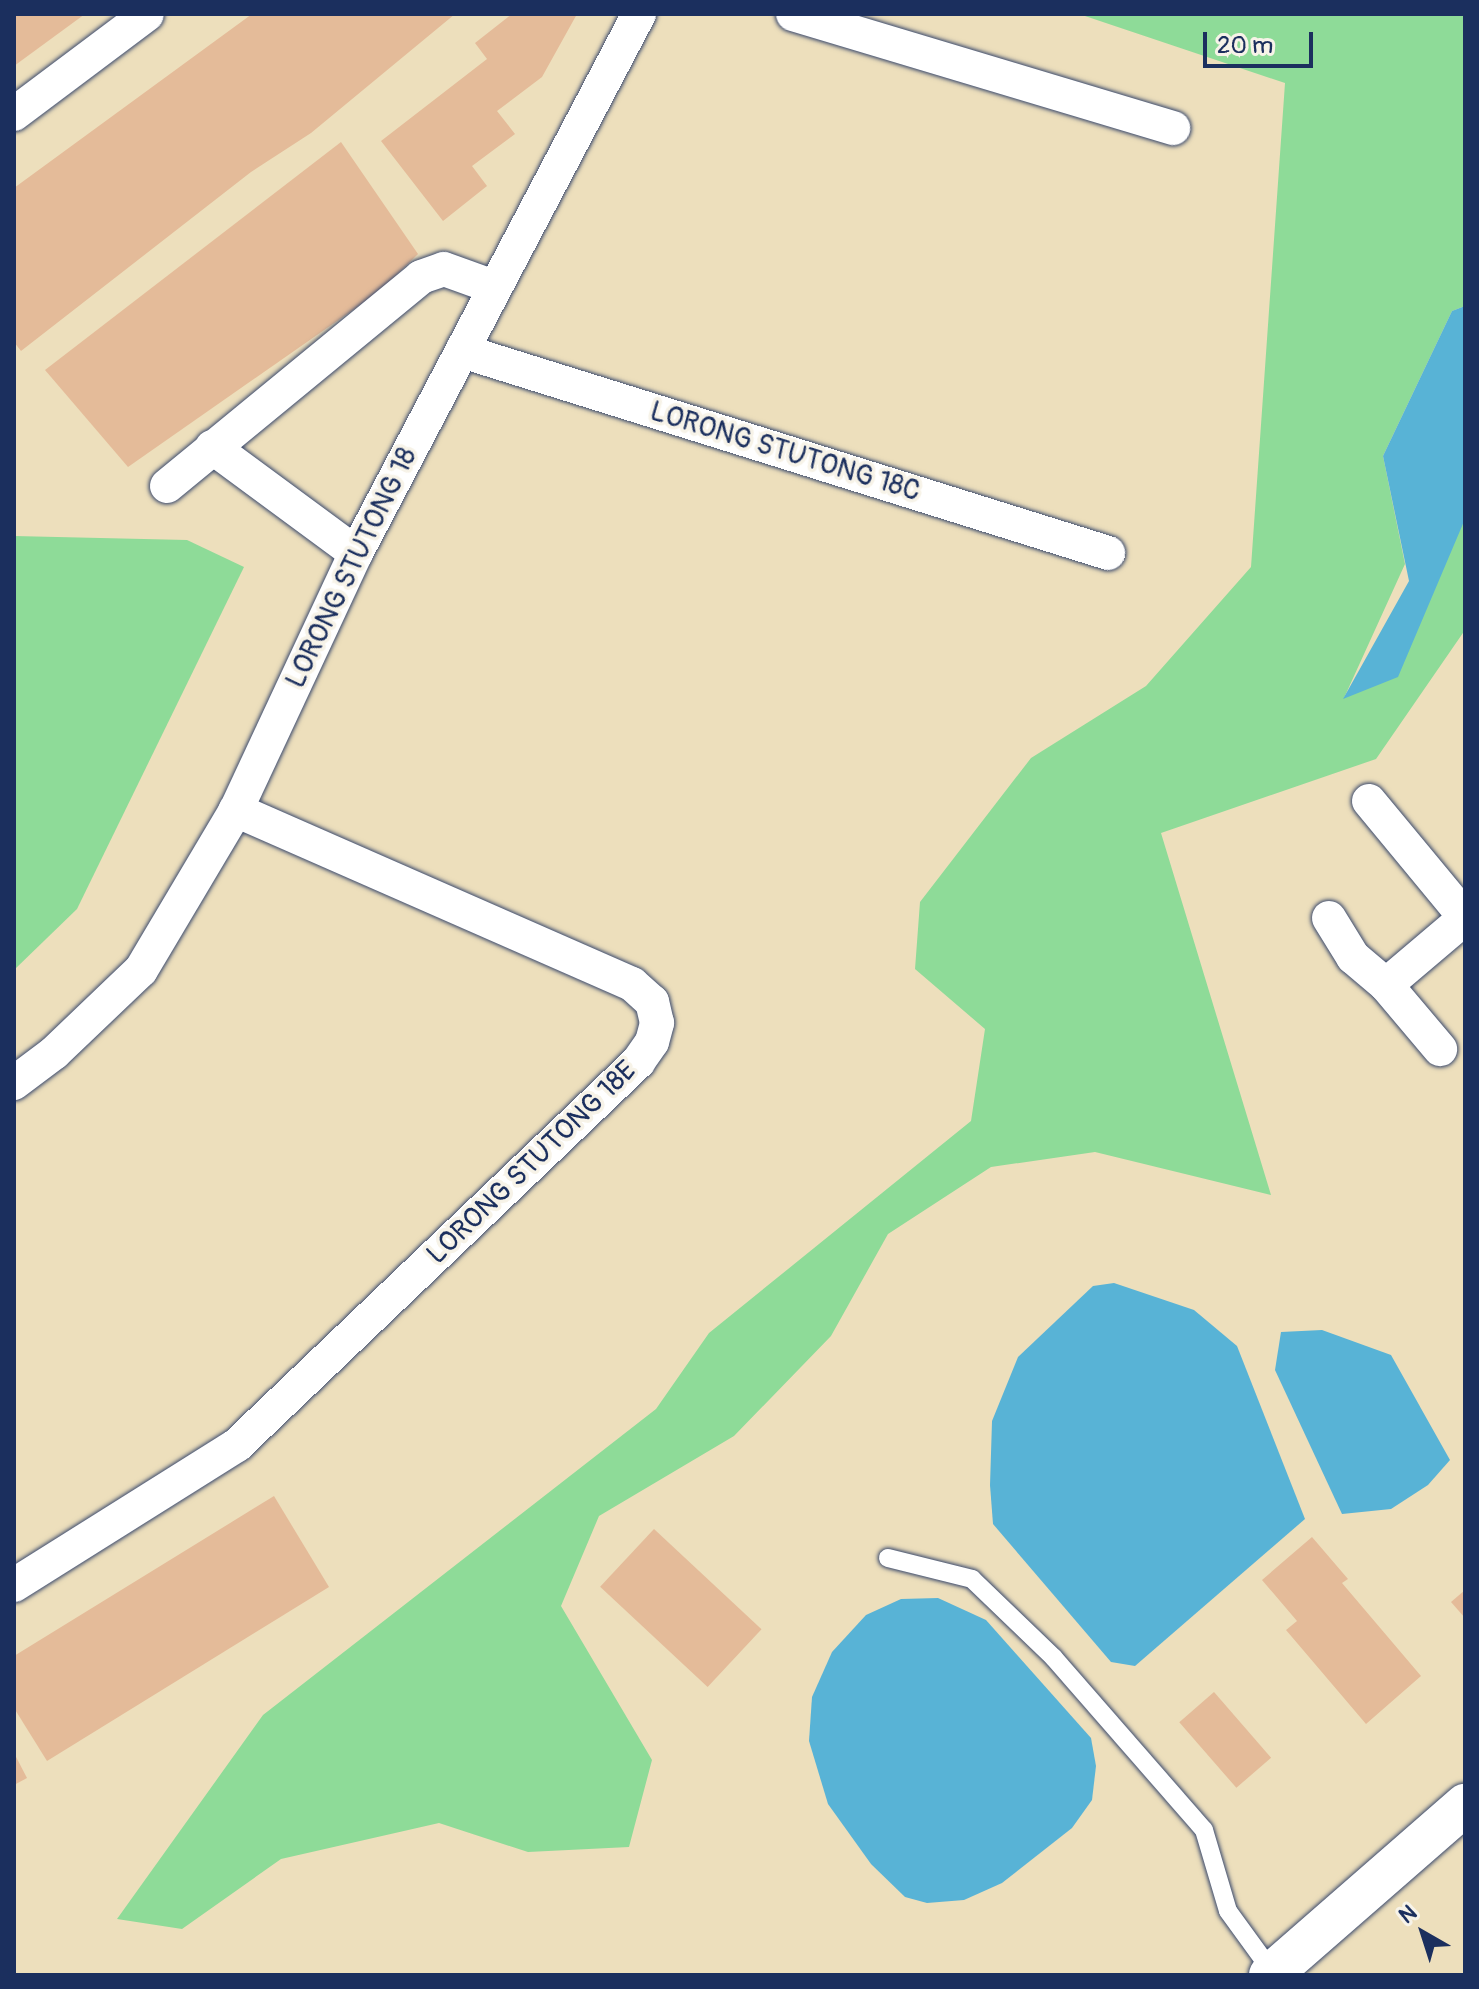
<!DOCTYPE html>
<html>
<head>
<meta charset="utf-8">
<style>
	body { margin:0 }
	#map { position:relative; width:1479px; height:1989px; overflow:hidden; background:#eddfbc; font-family:Pangolin,sans-serif }
	div>[style] { position:absolute }
	.green>* { inset:0; background:#8edb98 }
	.water>* { inset:0; background:#58b3d6 }
	.building>* { inset:0; background:#e4bb99; transform-origin:0 0 }
	.roads { filter:drop-shadow(0 0 2px #3a496c) drop-shadow(0 0 2px #3a496c) }
	.service>* { height:18px; margin:-9px; padding:0 9px; transform-origin:9px; border-radius:9px; background:#fff }
	.minor>* { height:34px; margin:-17px; padding:0 17px; transform-origin:17px; border-radius:17px; background:#fff }
	.tertiary>* { height:42px; margin:-21px; padding:0 21px; transform-origin:21px; border-radius:21px; background:#fff }
	span { translate:-50% -50%; white-space:nowrap; text-align:center; line-height:1.15; -webkit-text-stroke:7px #f7f3e8; paint-order:stroke }
	.street-label { font-size:28px; color:#1b2f5e }
	.frame { position:absolute; inset:0; border:16px solid #1b2f5e; pointer-events:none }
	.north { position:absolute; left:1383px; top:1893px; width:80px; height:80px; -webkit-text-stroke:6px #f7f3e8; paint-order:stroke; rotate:321deg; font-size:22px; font-weight:700; line-height:32px; text-align:center; color:#1b2f5e }
	.north::after { content:''; display:block; margin:auto; width:28px; height:36px; background:#1b2f5e; clip-path:polygon(50% 0,100% 100%,50% 72%,0 100%) }
	.scale { position:absolute; left:1203px; top:32px; width:110px; height:36px; box-sizing:border-box; border:4px solid #1b2f5e; border-top:0; padding-left:10px; font-size:24px; line-height:28px; white-space:nowrap; color:#1b2f5e; -webkit-text-stroke:6px #f7f3e8; paint-order:stroke }
</style>
</head>
<body>
<div id="map">
	<div class="green">
		<div style="clip-path:polygon(1079px 14px,1465px 14px,1465px 306px,1452px 311px,1383px 456px,1405px 564px,1344px 698px,1465px 519px,1465px 630px,1376px 759px,1161px 833px,1271px 1195px,1095px 1152px,991px 1167px,888px 1234px,831px 1336px,734px 1436px,599px 1516px,561px 1606px,652px 1760px,629px 1847px,528px 1852px,439px 1823px,281px 1859px,182px 1929px,117px 1919px,263px 1715px,656px 1409px,709px 1333px,971px 1121px,985px 1029px,915px 969px,920px 902px,1031px 758px,1146px 686px,1251px 567px,1285px 83px)"></div>
		<div style="clip-path:polygon(14px 536px,187px 540px,244px 567px,77px 909px,14px 970px)"></div>
	</div>
	<div class="water">
		<div style="clip-path:polygon(1465px 306px,1465px 519px,1398px 677px,1343px 699px,1409px 581px,1383px 456px,1452px 311px)"></div>
		<div style="clip-path:polygon(1114px 1283px,1194px 1310px,1237px 1346px,1305px 1519px,1135px 1666px,1111px 1662px,993px 1524px,990px 1485px,992px 1421px,1018px 1357px,1093px 1286px)"></div>
		<div style="clip-path:polygon(1322px 1330px,1391px 1355px,1450px 1460px,1428px 1485px,1391px 1509px,1342px 1514px,1275px 1370px,1281px 1332px)"></div>
		<div style="clip-path:polygon(938px 1598px,986px 1620px,1091px 1738px,1096px 1766px,1092px 1800px,1072px 1828px,1002px 1883px,964px 1900px,927px 1903px,905px 1897px,871px 1864px,828px 1804px,809px 1741px,812px 1697px,832px 1652px,866px 1615px,901px 1599px)"></div>
	</div>
	<div class="building">
		<div style="clip-path:polygon(14px 14px,85px 14px,14px 66px)"></div>
		<div style="clip-path:polygon(252px 14px,455px 14px,311px 133px,251px 172px,21px 351px,14px 342px,14px 188px)"></div>
		<div style="clip-path:polygon(512px 14px,577px 14px,542px 77px,497px 111px,515px 134px,472px 166px,487px 186px,443px 221px,381px 141px,487px 59px,475px 43px)"></div>
		<div style="clip-path:polygon(341px 142px,418px 254px,380px 291px,128px 467px,45px 370px)"></div>
		<div style="clip-path:polygon(274px 1496px,329px 1587px,47px 1761px,14px 1708px,14px 1656px)"></div>
		<div style="left:654px;top:1529px;width:147px;height:79px;rotate:43deg"></div>
		<div style="clip-path:polygon(1312px 1537px,1348px 1579px,1342px 1583px,1421px 1676px,1366px 1724px,1286px 1630px,1297px 1621px,1262px 1580px)"></div>
		<div style="clip-path:polygon(1465px 1590px,1465px 1618px,1451px 1602px)"></div>
		<div style="left:1214px;top:1692px;width:87px;height:46px;rotate:49deg"></div>
		<div style="clip-path:polygon(14px 1753px,27px 1778px,14px 1785px)"></div>
	</div>
	<div class="roads">
		<div class="service">
			<div style="left:888px;top:1558px;width:87px;rotate:14deg"></div>
			<div style="left:972px;top:1579px;width:114px;rotate:43.9deg"></div>
			<div style="left:1054px;top:1658px;width:228px;rotate:48.9deg"></div>
			<div style="left:1204px;top:1830px;width:84px;rotate:73.5deg"></div>
			<div style="left:1228px;top:1911px;width:77px;rotate:54deg"></div>
		</div>
		<div class="minor">
			<div style="left:793px;top:14px;width:397px;rotate:16.7deg"></div>
			<div style="left:14px;top:114px;width:166px;rotate:-36.9deg"></div>
			<div style="left:462px;top:351px;width:677px;rotate:17.36deg"></div>
			<div style="left:212px;top:447px;width:179px;rotate:36.4deg"></div>
			<div style="left:167px;top:486px;width:329px;rotate:-39.4deg"></div>
			<div style="left:421px;top:277px;width:24px;rotate:-19deg"></div>
			<div style="left:444px;top:269px;width:53px;rotate:19.8deg"></div>
			<div style="left:1369px;top:801px;width:151px;rotate:50.4deg"></div>
			<div style="left:1329px;top:918px;width:46px;rotate:58.4deg"></div>
			<div style="left:1353px;top:957px;width:43px;rotate:40.3deg"></div>
			<div style="left:1386px;top:985px;width:84px;rotate:49.8deg"></div>
			<div style="left:1386px;top:985px;width:104px;rotate:-40.3deg"></div>
			<div style="left:14px;top:1083px;width:50px;rotate:-36.9deg"></div>
			<div style="left:54px;top:1053px;width:120px;rotate:-43.7deg"></div>
			<div style="left:141px;top:970px;width:186px;rotate:-59.3deg"></div>
			<div style="left:236px;top:810px;width:284px;rotate:-65deg"></div>
			<div style="left:356px;top:553px;width:609px;rotate:-62.3deg"></div>
			<div style="left:14px;top:1585px;width:263px;rotate:-32.1deg"></div>
			<div style="left:237px;top:1445px;width:555px;rotate:-43.68deg"></div>
			<div style="left:638px;top:1062px;width:24px;rotate:-55deg"></div>
			<div style="left:652px;top:1042px;width:20px;rotate:-75deg"></div>
			<div style="left:657px;top:1023px;width:22px;rotate:-103deg"></div>
			<div style="left:652px;top:1002px;width:27px;rotate:-138deg"></div>
			<div style="left:632px;top:984px;width:433px;rotate:-156.3deg"></div>
		</div>
		<div class="tertiary">
			<div style="left:1270px;top:1975px;width:259px;rotate:-41.1deg"></div>
		</div>
	</div>
	<div class="street-label">
		<span style="left:785px;top:452px;rotate:17deg">LORONG STUTONG 18C</span>
		<span style="left:352px;top:568px;rotate:-64deg">LORONG STUTONG 18</span>
		<span style="left:532px;top:1163px;rotate:-44deg">LORONG STUTONG 18E</span>
	</div>
	<div class="frame"></div>
	<div class="north">N</div>
	<div class="scale">20 m</div>
</div>
</body>
</html>
